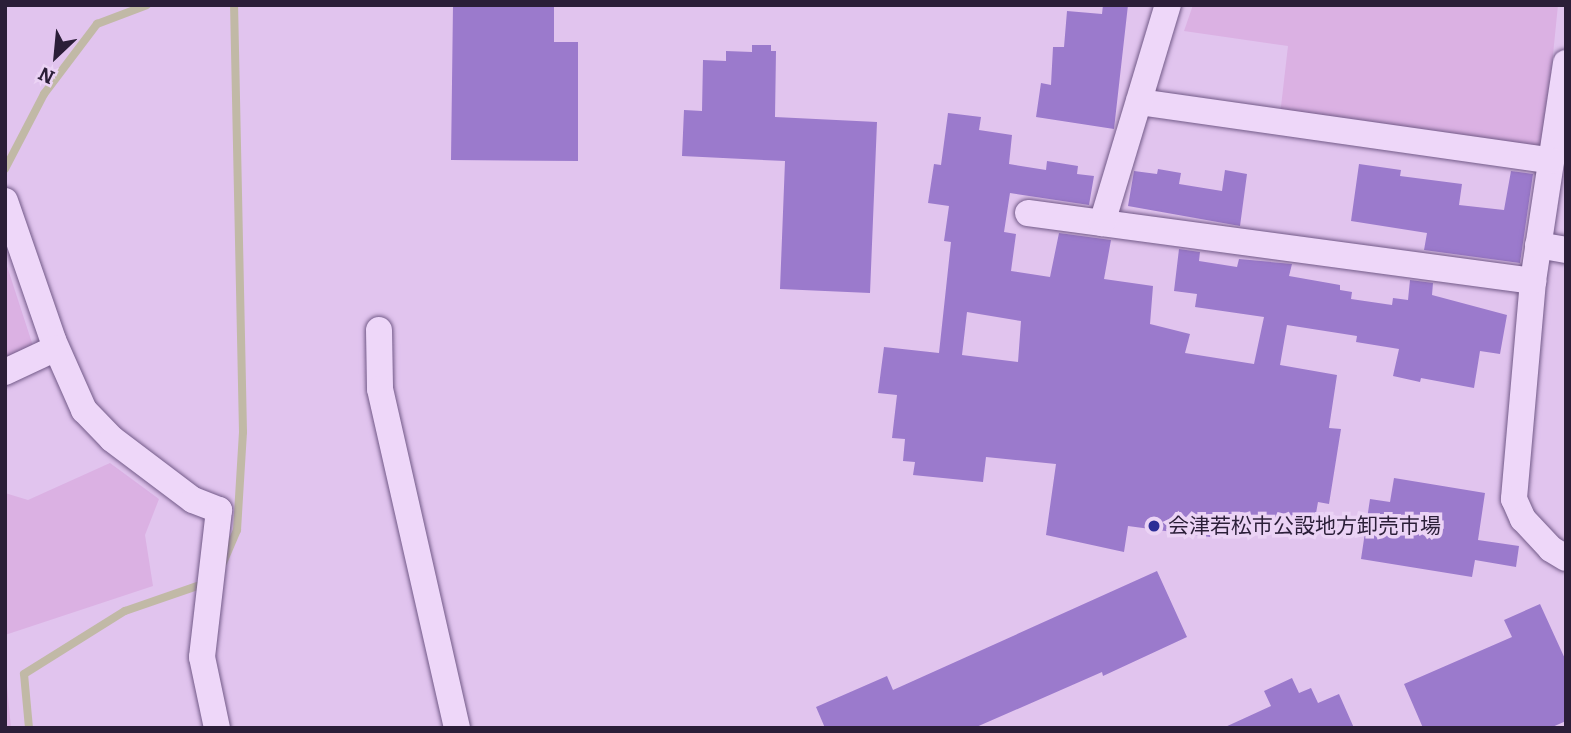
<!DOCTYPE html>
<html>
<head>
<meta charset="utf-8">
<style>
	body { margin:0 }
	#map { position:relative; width:1571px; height:733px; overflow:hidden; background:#e1c4ee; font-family:Bitter,"Noto Sans JP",serif }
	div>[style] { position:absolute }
	.farmland>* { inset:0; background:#dbb1e3 }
	.stream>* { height:8px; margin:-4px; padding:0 4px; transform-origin:4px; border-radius:4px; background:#c1b9a6 }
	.building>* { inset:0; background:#9b7acc }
	.roads { filter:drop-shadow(0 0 2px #725a88) drop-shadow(0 0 2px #725a88) }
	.street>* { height:26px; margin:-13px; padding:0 13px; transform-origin:13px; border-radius:13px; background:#eed7f9 }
	.dots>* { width:19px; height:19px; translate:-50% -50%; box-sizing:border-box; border:4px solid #ebd3f5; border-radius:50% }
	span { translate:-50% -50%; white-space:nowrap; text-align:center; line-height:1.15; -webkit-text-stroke:7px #ebd3f5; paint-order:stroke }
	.poi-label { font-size:21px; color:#2b1e38 }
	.left { translate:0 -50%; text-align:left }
	.frame { position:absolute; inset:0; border:7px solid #2b1e38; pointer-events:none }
	.north { position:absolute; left:21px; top:21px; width:70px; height:70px; -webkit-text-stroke:5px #ebd3f5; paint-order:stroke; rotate:206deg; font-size:19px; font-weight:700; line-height:28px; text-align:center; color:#2b1e38 }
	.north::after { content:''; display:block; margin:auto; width:24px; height:32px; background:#2b1e38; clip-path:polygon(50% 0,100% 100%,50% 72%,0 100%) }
</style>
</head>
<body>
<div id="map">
	<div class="farmland">
		<div style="clip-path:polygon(1193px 5px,1558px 5px,1543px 154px,1280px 115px,1288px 46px,1184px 31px)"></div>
		<div style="clip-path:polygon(5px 260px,33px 346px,5px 362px)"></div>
		<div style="clip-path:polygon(110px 463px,159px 499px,145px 535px,153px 586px,5px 635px,5px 493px,28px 500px)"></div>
		<div style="clip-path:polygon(5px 665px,11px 728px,5px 728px)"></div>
	</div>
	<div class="stream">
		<div style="left:5px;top:169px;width:85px;rotate:-62.5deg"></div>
		<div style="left:44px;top:94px;width:88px;rotate:-52.9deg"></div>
		<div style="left:97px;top:24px;width:53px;rotate:-20.8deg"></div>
		<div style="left:223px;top:563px;width:36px;rotate:-67deg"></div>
		<div style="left:237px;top:530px;width:98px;rotate:-86.5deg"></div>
		<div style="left:243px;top:432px;width:427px;rotate:-91.2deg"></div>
		<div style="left:29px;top:728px;width:54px;rotate:-95.3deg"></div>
		<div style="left:24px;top:674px;width:119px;rotate:-32deg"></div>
		<div style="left:125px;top:611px;width:86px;rotate:-19.1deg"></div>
	</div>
	<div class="building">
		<div style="clip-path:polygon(453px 5px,554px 5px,554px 42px,578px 42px,578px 161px,451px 160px)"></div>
		<div style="clip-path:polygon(1103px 5px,1128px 5px,1114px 129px,1036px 117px,1041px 83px,1051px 85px,1053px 47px,1064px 47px,1067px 11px,1102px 14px)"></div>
		<div style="clip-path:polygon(752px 45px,771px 45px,771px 51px,776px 51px,775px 117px,877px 122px,870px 293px,780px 289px,785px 161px,682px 156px,684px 110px,702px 111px,703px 60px,726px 61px,726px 51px,752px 52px)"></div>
		<div style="clip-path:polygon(evenodd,948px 113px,981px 117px,979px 130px,1012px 135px,1009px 164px,1046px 170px,1047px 161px,1078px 166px,1077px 174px,1094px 176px,1089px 205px,1010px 193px,1004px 232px,1016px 234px,1011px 271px,1050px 277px,1059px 233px,1111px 240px,1104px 279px,1153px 286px,1150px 324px,1190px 334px,1185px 353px,1254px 364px,1264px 317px,1195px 307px,1197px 294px,1174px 291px,1179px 249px,1200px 252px,1199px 261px,1237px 267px,1239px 259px,1292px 264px,1289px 276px,1340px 285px,1340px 290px,1352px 292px,1351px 299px,1392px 305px,1393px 298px,1408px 300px,1410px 280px,1433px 283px,1432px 295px,1507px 315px,1500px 354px,1480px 351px,1474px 388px,1421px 378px,1420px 382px,1393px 376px,1399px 349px,1356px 342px,1357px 336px,1287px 325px,1280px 365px,1337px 375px,1329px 428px,1341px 429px,1329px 504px,1318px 502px,1313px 530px,1213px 513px,1210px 537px,1128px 526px,1124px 552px,1046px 535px,1056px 464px,986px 457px,983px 482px,913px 475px,915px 462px,903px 461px,905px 439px,892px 438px,897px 395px,878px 393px,884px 347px,939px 353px,951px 242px,944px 241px,949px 206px,928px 203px,934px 164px,941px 165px,948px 113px,967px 312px,1021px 321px,1018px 362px,962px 355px,967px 312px)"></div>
		<div style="clip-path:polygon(1359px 164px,1401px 170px,1400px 176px,1462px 184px,1459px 205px,1504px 210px,1511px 171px,1533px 174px,1520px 263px,1424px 250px,1427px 233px,1351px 221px)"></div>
		<div style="clip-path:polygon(1158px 169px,1181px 173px,1179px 184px,1222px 191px,1225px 170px,1247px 174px,1240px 226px,1128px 206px,1134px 171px,1157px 174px)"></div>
		<div style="clip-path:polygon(1394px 478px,1485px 493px,1478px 540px,1519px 546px,1516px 567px,1475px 560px,1472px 577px,1361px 559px,1370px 499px,1390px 502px)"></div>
		<div style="clip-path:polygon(1157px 571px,1187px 637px,1103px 676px,1102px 672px,974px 728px,825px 728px,816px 707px,887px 676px,893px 690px)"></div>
		<div style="clip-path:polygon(1540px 604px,1566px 661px,1566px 721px,1550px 728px,1423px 728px,1404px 684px,1512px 637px,1504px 620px)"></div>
		<div style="clip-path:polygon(1292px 678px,1299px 693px,1311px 688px,1318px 703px,1339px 694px,1354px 728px,1223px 728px,1271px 706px,1264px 691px)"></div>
	</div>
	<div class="roads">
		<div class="street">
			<div style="left:1566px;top:63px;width:220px;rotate:98.6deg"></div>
			<div style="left:1533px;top:281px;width:219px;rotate:95deg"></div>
			<div style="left:1514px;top:499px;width:22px;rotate:66deg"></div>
			<div style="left:1523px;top:519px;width:41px;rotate:47deg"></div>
			<div style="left:1551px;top:549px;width:17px;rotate:31deg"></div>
			<div style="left:1139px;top:102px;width:416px;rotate:8.1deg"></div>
			<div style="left:5px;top:201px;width:147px;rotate:70.9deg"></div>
			<div style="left:53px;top:340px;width:77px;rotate:66.1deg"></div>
			<div style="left:84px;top:410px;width:40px;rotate:46deg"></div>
			<div style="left:112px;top:439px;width:101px;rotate:37deg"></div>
			<div style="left:193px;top:500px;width:28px;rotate:21deg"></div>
			<div style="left:219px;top:510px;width:148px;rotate:96.6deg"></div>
			<div style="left:202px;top:657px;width:73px;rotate:78.1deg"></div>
			<div style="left:1028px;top:213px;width:510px;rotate:7.67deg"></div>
			<div style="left:1102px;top:223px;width:228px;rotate:-73.2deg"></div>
			<div style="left:1538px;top:245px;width:28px;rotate:10deg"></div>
			<div style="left:379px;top:330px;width:59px;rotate:89deg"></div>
			<div style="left:380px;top:389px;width:348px;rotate:77.2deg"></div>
			<div style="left:5px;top:372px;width:56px;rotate:-25.2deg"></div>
		</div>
	</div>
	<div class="dots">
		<div style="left:1154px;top:526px;background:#2b2d97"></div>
	</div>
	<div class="poi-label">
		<span class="left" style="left:1168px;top:526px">会津若松市公設地方卸売市場</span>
	</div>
	<div class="frame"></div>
	<div class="north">N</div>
</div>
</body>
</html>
